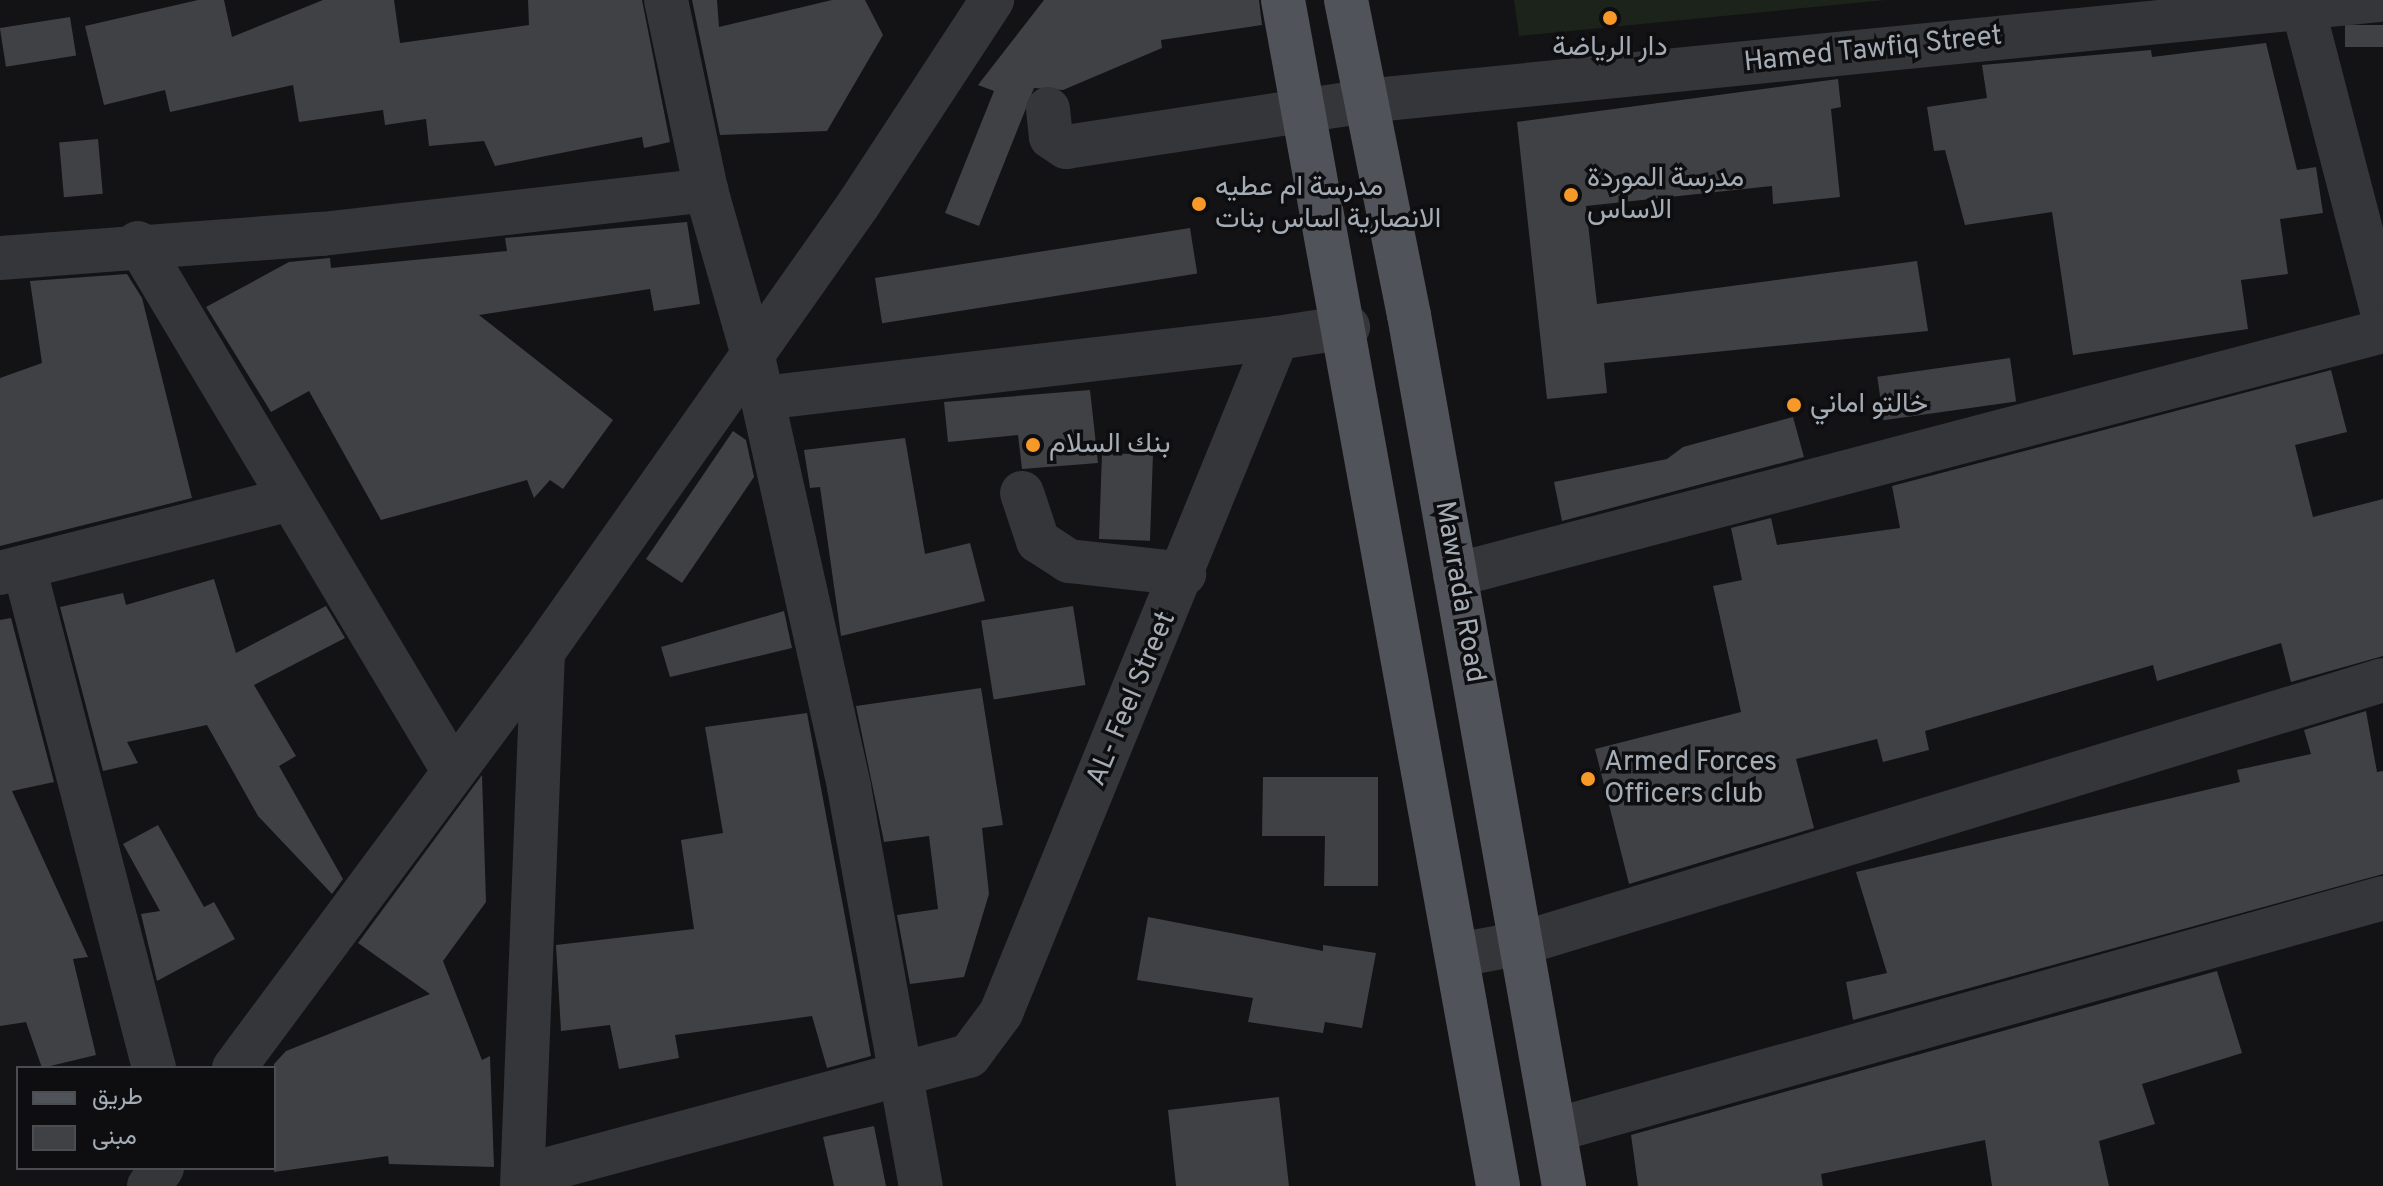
<!DOCTYPE html>
<html>
<head>
<meta charset="utf-8">
<style>
	body { margin:0 }
	#map { position:relative; width:2383px; height:1186px; overflow:hidden; background:#131315; font-family:Overpass,Vazirmatn,sans-serif }
	div>[style] { position:absolute }
	.green>* { inset:0; background:#1b231b }
	.building>* { inset:0; background:#3f4145; transform-origin:0 0 }
	.minor>* { height:44px; margin:-22px; padding:0 22px; transform-origin:22px; border-radius:22px; background:#34363a }
	.major>* { height:44px; margin:-22px; padding:0 22px; transform-origin:22px; border-radius:22px; background:#505359 }
	.dots>* { width:22px; height:22px; translate:-50% -50%; box-sizing:border-box; border:4px solid #0e0e10; border-radius:50% }
	span { translate:-50% -50%; white-space:nowrap; text-align:center; line-height:1.15; -webkit-text-stroke:7px #0e0e10; paint-order:stroke }
	.poi-label { font-size:28px; color:#a4acb6 }
	.left { translate:0 -50%; text-align:left }
	.street-label { font-size:28px; color:#a4acb6 }
	.legend { position:absolute; left:16px; top:1066px; width:260px; height:104px; box-sizing:border-box; background:#0e0e10; border:2px solid #4a4d52; margin:0; padding:10px 14px; list-style:none; font-size:24px; color:#a4acb6 }
	.legend li { display:flex; align-items:center; gap:16px; height:40px }
	.legend b { width:40px; border:2px solid #4a4d52 }
</style>
</head>
<body>
<div id="map">
	<div class="green">
		<div style="clip-path:polygon(1514px 0,1886px 0,1519px 36px)"></div>
	</div>
	<div class="building">
		<div style="clip-path:polygon(198px 0,224px 0,232px 37px,323px 0,394px 0,400px 43px,529px 25px,528px 0,642px 0,670px 142px,644px 148px,642px 137px,495px 166px,484px 141px,429px 146px,426px 119px,385px 125px,383px 110px,299px 122px,293px 85px,170px 112px,165px 90px,104px 105px,85px 26px)"></div>
		<div style="clip-path:polygon(692px 0,717px 0,719px 27px,832px 0,865px 0,883px 35px,827px 131px,720px 135px)"></div>
		<div style="clip-path:polygon(1044px 0,1259px 0,1262px 25px,1161px 40px,1162px 48px,1063px 90px,1034px 88px,979px 226px,945px 213px,994px 91px,978px 85px)"></div>
		<div style="left:70px;top:17px;width:39px;height:71px;rotate:81deg"></div>
		<div style="left:2383px;top:25px;width:22px;height:38px;rotate:90deg"></div>
		<div style="clip-path:polygon(2266px 43px,2297px 170px,2316px 167px,2323px 213px,2280px 219px,2288px 274px,2241px 280px,2248px 329px,2073px 355px,2052px 212px,1965px 225px,1945px 150px,1934px 151px,1927px 107px,1987px 98px,1982px 65px,2151px 50px,2152px 57px)"></div>
		<div style="clip-path:polygon(1838px 79px,1841px 107px,1831px 109px,1840px 197px,1773px 204px,1772px 186px,1586px 206px,1597px 304px,1917px 261px,1928px 331px,1604px 363px,1607px 393px,1547px 399px,1517px 122px)"></div>
		<div style="left:98px;top:139px;width:55px;height:39px;rotate:85deg"></div>
		<div style="clip-path:polygon(687px 222px,700px 304px,654px 311px,650px 289px,479px 315px,613px 420px,563px 489px,550px 480px,534px 498px,527px 480px,381px 520px,309px 391px,271px 412px,206px 307px,289px 262px,330px 258px,331px 268px,507px 251px,505px 238px)"></div>
		<div style="left:1190px;top:228px;width:46px;height:319px;rotate:81deg"></div>
		<div style="clip-path:polygon(127px 274px,142px 298px,192px 498px,0 546px,0 378px,42px 363px,30px 281px)"></div>
		<div style="left:2010px;top:358px;width:44px;height:134px;rotate:82deg"></div>
		<div style="clip-path:polygon(2331px 370px,2347px 432px,2295px 445px,2313px 517px,2383px 499px,2383px 656px,2291px 682px,2281px 643px,2157px 681px,2153px 665px,1925px 731px,1929px 750px,1883px 762px,1877px 739px,1796px 759px,1814px 828px,1629px 884px,1595px 749px,1741px 712px,1713px 586px,1742px 580px,1731px 528px,1771px 518px,1777px 545px,1900px 528px,1892px 486px)"></div>
		<div style="clip-path:polygon(1090px 390px,1098px 463px,1022px 469px,1018px 435px,948px 442px,944px 402px)"></div>
		<div style="clip-path:polygon(1793px 417px,1804px 457px,1562px 521px,1554px 482px,1667px 459px,1683px 447px)"></div>
		<div style="clip-path:polygon(733px 431px,746px 440px,754px 477px,682px 583px,646px 559px)"></div>
		<div style="clip-path:polygon(905px 438px,925px 554px,970px 543px,985px 601px,841px 636px,820px 487px,810px 488px,804px 450px)"></div>
		<div style="left:1102px;top:453px;width:51px;height:86px;rotate:2deg"></div>
		<div style="clip-path:polygon(214px 579px,236px 653px,326px 606px,345px 638px,254px 685px,296px 756px,279px 766px,343px 879px,332px 894px,258px 816px,207px 725px,127px 742px,138px 763px,103px 771px,60px 607px,123px 593px,126px 605px)"></div>
		<div style="left:1073px;top:606px;width:80px;height:93px;rotate:81deg"></div>
		<div style="clip-path:polygon(784px 611px,792px 648px,670px 677px,661px 647px)"></div>
		<div style="clip-path:polygon(11px 618px,54px 782px,12px 791px,88px 957px,73px 959px,96px 1055px,42px 1068px,26px 1022px,0 1026px,0 620px)"></div>
		<div style="clip-path:polygon(981px 688px,1003px 825px,982px 828px,989px 894px,964px 977px,910px 984px,897px 915px,938px 909px,929px 836px,884px 842px,856px 706px)"></div>
		<div style="clip-path:polygon(2366px 711px,2377px 772px,2383px 771px,2383px 874px,1853px 1020px,1846px 982px,1887px 973px,1856px 872px,2240px 782px,2237px 770px,2311px 754px,2304px 730px)"></div>
		<div style="clip-path:polygon(807px 713px,871px 1056px,827px 1068px,812px 1016px,675px 1035px,679px 1058px,619px 1069px,610px 1025px,561px 1031px,556px 945px,694px 929px,681px 840px,723px 833px,705px 727px)"></div>
		<div style="clip-path:polygon(482px 775px,486px 902px,443px 961px,482px 1060px,490px 1056px,494px 1167px,389px 1164px,388px 1156px,274px 1172px,274px 1064px,286px 1051px,430px 994px,358px 943px)"></div>
		<div style="clip-path:polygon(1263px 777px,1378px 777px,1378px 886px,1324px 886px,1325px 836px,1262px 836px)"></div>
		<div style="clip-path:polygon(158px 825px,204px 907px,214px 902px,235px 939px,157px 981px,141px 914px,160px 911px,123px 844px)"></div>
		<div style="clip-path:polygon(1148px 917px,1323px 951px,1323px 945px,1376px 953px,1362px 1028px,1325px 1022px,1323px 1033px,1248px 1022px,1253px 998px,1137px 980px)"></div>
		<div style="clip-path:polygon(2217px 971px,2242px 1053px,2142px 1084px,2155px 1124px,2099px 1141px,2109px 1186px,1992px 1186px,1985px 1140px,1821px 1174px,1823px 1186px,1638px 1186px,1631px 1135px)"></div>
		<div style="clip-path:polygon(1279px 1097px,1289px 1186px,1176px 1186px,1168px 1110px)"></div>
		<div style="clip-path:polygon(874px 1126px,886px 1186px,834px 1186px,823px 1137px)"></div>
	</div>
	<div class="minor">
		<div style="left:666px;top:0;width:194px;rotate:78.1deg"></div>
		<div style="left:2301px;top:0;width:325px;rotate:75.4deg"></div>
		<div style="left:1048px;top:109px;width:28px;rotate:84deg"></div>
		<div style="left:1051px;top:137px;width:18px;rotate:34deg"></div>
		<div style="left:1066px;top:147px;width:303px;rotate:-8.7deg"></div>
		<div style="left:1365px;top:101px;width:1021px;rotate:-5.68deg"></div>
		<div style="left:138px;top:243px;width:610px;rotate:59.15deg"></div>
		<div style="left:0;top:258px;width:323px;rotate:-4.3deg"></div>
		<div style="left:322px;top:234px;width:387px;rotate:-6.5deg"></div>
		<div style="left:706px;top:190px;width:168px;rotate:74.1deg"></div>
		<div style="left:752px;top:352px;width:446px;rotate:77.4deg"></div>
		<div style="left:849px;top:787px;width:405px;rotate:79.8deg"></div>
		<div style="left:763px;top:398px;width:517px;rotate:-6.66deg"></div>
		<div style="left:1022px;top:493px;width:51px;rotate:71.6deg"></div>
		<div style="left:1038px;top:541px;width:37px;rotate:33deg"></div>
		<div style="left:1069px;top:561px;width:116px;rotate:6.4deg"></div>
		<div style="left:24px;top:567px;width:518px;rotate:75.45deg"></div>
		<div style="left:0;top:573px;width:296px;rotate:-14.3deg"></div>
		<div style="left:1455px;top:575px;width:960px;rotate:-14.73deg"></div>
		<div style="left:1458px;top:955px;width:66px;rotate:-10.5deg"></div>
		<div style="left:1523px;top:943px;width:899px;rotate:-17deg"></div>
		<div style="left:234px;top:1068px;width:518px;rotate:-53.4deg"></div>
		<div style="left:543px;top:652px;width:547px;rotate:-54.83deg"></div>
		<div style="left:858px;top:205px;width:245px;rotate:-56.8deg"></div>
		<div style="left:1555px;top:1130px;width:860px;rotate:-15.65deg"></div>
		<div style="left:523px;top:1176px;width:462px;rotate:-15.1deg"></div>
		<div style="left:969px;top:1056px;width:54px;rotate:-53.3deg"></div>
		<div style="left:1001px;top:1013px;width:729px;rotate:-67.76deg"></div>
		<div style="left:1277px;top:338px;width:72px;rotate:-8.8deg"></div>
		<div style="left:149px;top:1186px;width:22px;rotate:-54deg"></div>
		<div style="left:522px;top:1186px;width:534px;rotate:-87.75deg"></div>
	</div>
	<div class="major">
		<div style="left:1283px;top:0;width:1205px;rotate:79.72deg"></div>
		<div style="left:1346px;top:0;width:321px;rotate:78.7deg"></div>
		<div style="left:1409px;top:315px;width:885px;rotate:79.91deg"></div>
	</div>
	<div class="dots">
		<div style="left:1610px;top:18px;background:#f79929"></div>
		<div style="left:1571px;top:195px;background:#f79929"></div>
		<div style="left:1199px;top:204px;background:#f79929"></div>
		<div style="left:1794px;top:405px;background:#f79929"></div>
		<div style="left:1033px;top:445px;background:#f79929"></div>
		<div style="left:1588px;top:779px;background:#f79929"></div>
	</div>
	<div class="poi-label">
		<span style="left:1610px;top:48px">دار الرياضة</span>
		<span class="left" style="left:1587px;top:195px">مدرسة الموردة<br>الاساس</span>
		<span class="left" style="left:1215px;top:204px">مدرسة ام عطيه<br>الانصارية اساس بنات</span>
		<span class="left" style="left:1810px;top:405px">خالتو اماني</span>
		<span class="left" style="left:1049px;top:445px">بنك السلام</span>
		<span class="left" style="left:1604px;top:779px">Armed Forces<br>Officers club</span>
	</div>
	<div class="street-label">
		<span style="left:1873px;top:50px;rotate:-6deg">Hamed Tawfiq Street</span>
		<span style="left:1459px;top:592px;rotate:80deg">Mawrada Road</span>
		<span style="left:1132px;top:699px;rotate:-67deg">AL- Feel Street</span>
	</div>
	<ul class="legend">
	<li><b style="height:10px;background:#505359"></b>طريق</li>
	<li><b style="height:22px;background:#3f4145"></b>مبنى</li>
	</ul>
</div>
</body>
</html>
